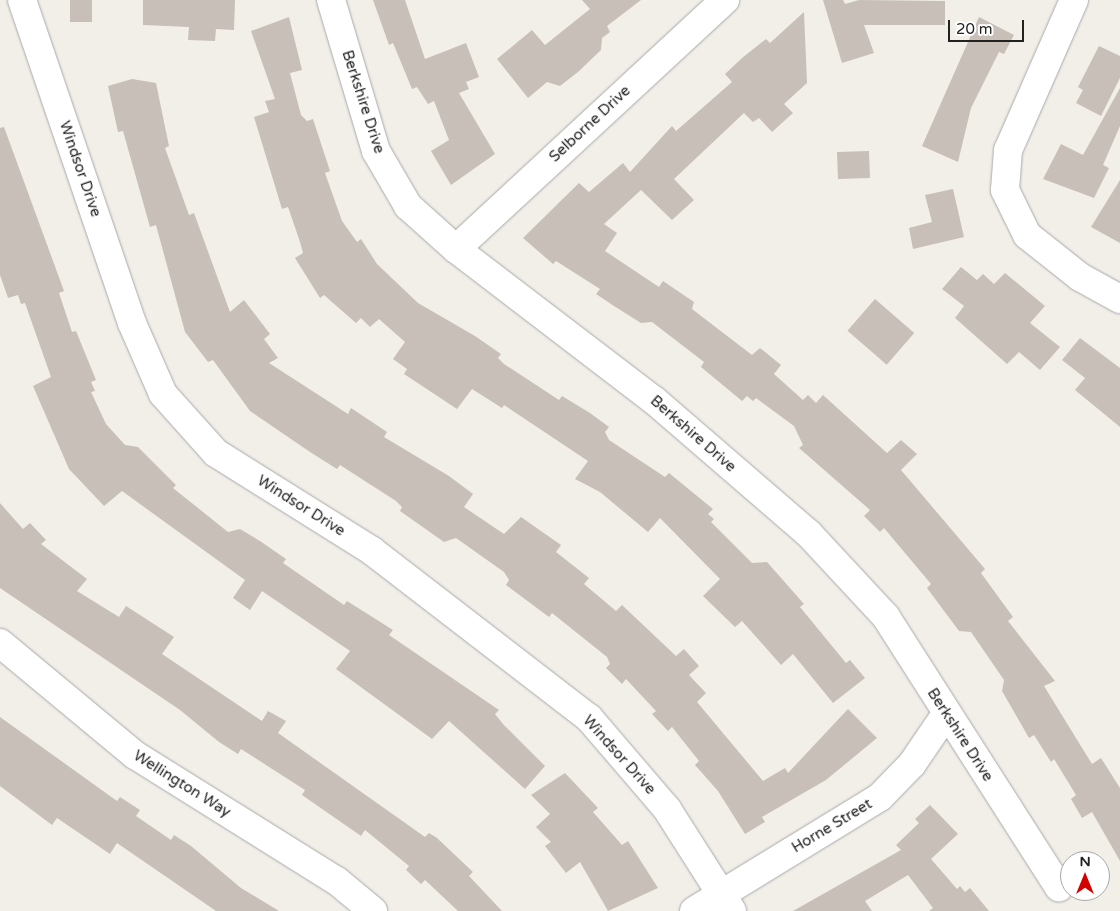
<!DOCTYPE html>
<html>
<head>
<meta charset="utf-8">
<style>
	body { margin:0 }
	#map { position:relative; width:1120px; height:911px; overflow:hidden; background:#f2efe9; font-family:"Varela Round",sans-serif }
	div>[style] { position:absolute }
	.building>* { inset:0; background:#c7bfb8; transform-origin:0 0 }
	.roads { filter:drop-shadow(0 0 1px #a9a9a9) drop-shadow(0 0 1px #a9a9a9) }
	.street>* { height:28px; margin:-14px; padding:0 14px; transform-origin:14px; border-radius:14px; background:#fff }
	span { translate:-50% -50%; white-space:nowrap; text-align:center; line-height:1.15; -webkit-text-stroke:4.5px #fff; paint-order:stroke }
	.street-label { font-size:15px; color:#222 }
	.north { position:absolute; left:1060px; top:851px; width:50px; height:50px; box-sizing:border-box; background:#fff; border:1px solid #a7a7a7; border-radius:50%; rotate:0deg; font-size:14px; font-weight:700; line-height:20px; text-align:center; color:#222 }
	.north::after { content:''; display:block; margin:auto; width:18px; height:22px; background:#d40000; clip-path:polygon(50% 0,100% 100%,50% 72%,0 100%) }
	.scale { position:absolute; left:948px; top:20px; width:76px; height:22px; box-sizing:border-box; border:2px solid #222; border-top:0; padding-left:6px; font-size:15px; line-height:18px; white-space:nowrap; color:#222; -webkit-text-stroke:4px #fff; paint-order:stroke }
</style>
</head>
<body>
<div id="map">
	<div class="building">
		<div style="left:70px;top:0;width:22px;height:22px"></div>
		<div style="clip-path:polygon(143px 0,235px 0,234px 30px,216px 29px,215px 41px,188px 40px,189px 27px,143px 25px)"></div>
		<div style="clip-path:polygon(373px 0,405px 0,425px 59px,466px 43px,479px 77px,466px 82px,469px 89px,459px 93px,495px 154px,451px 185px,431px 151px,449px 140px,434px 101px,428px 104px,417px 87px,412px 89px,393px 43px,389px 45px)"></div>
		<div style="clip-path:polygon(582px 0,641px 0,607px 26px,610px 32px,602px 38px,601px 50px,578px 72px,560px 86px,547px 82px,528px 98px,497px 59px,532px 30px,545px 45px,590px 9px)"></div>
		<div style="clip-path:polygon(823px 0,843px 0,845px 4px,859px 0,945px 1px,945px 25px,864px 25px,874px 53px,842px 63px)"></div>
		<div style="clip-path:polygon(804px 12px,807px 83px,784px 104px,793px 113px,772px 132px,759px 118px,753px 122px,744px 113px,674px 179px,694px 200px,672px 220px,641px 190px,604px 224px,617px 233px,605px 251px,659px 287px,663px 281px,694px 302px,692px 309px,752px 355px,760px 348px,781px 365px,774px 374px,803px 400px,808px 395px,816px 403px,823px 395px,887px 453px,901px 440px,917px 454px,901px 470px,985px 569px,981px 573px,1013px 617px,1008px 621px,1055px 681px,1044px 686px,1092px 764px,1101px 758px,1120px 788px,1120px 861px,1092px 812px,1082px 818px,1071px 799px,1076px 795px,1054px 759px,1051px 762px,1034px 735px,1029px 738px,1002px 691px,1004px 680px,971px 632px,959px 631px,927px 588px,931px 584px,884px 528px,880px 532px,864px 516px,870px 510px,799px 448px,803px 445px,794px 426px,756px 398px,753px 401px,747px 396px,742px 401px,701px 367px,704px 362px,652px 322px,641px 323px,614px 306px,596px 294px,600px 289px,556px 261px,553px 264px,523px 238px,579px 183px,589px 192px,623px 163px,630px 172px,672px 126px,676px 131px,732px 82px,725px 74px,742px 58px,766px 39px,770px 43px)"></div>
		<div style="clip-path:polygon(289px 17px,302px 70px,290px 73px,301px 115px,307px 121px,313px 119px,330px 171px,325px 173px,342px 221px,357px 242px,361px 239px,377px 264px,418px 303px,475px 336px,501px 354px,498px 358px,504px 364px,559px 400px,562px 396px,590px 413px,609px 427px,605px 432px,609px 440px,665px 477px,669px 473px,713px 509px,708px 514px,714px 519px,711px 522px,752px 563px,767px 562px,804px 604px,800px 607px,846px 663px,850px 660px,865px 678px,833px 703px,793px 654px,781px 665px,742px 621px,735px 627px,703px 596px,720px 579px,660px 518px,648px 532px,600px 492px,575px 479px,588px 461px,504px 405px,502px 408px,472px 389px,457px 409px,404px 374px,407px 369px,393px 359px,405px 342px,379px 319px,370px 327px,361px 318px,356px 323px,324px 295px,320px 298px,295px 258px,303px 253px,300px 242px,288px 207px,282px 209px,254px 117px,269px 112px,265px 101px,275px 99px,251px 31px)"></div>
		<div style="clip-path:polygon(979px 17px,1014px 35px,1004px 54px,999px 52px,971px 108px,958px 162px,922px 146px)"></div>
		<div style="clip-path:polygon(1099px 46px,1120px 56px,1120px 78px,1101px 116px,1076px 103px,1083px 90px,1078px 87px)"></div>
		<div style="clip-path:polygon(132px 79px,156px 83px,169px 146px,165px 148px,189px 215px,194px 213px,230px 312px,244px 300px,270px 334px,264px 339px,278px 358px,269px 363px,348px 414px,351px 408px,387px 432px,384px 437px,449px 476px,473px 494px,464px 507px,504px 534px,521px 517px,561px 545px,556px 552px,589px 578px,584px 584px,616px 611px,622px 605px,676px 656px,684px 649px,699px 666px,689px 675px,706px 693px,697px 702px,763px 781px,785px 768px,788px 773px,848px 709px,877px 738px,826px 780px,762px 817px,765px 822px,745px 834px,718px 791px,695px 765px,699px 761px,672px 727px,668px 731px,652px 714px,656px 711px,626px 679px,622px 684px,606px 668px,610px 664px,607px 657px,552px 613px,549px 617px,506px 585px,509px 580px,504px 572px,456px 538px,444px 542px,400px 511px,402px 507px,396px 501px,340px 465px,337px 469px,310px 452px,250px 411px,213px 360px,208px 362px,185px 332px,156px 225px,150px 227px,123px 131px,118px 132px,108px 86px)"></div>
		<div style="clip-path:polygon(1120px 88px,1120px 126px,1103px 165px,1109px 168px,1094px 198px,1043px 179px,1061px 144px,1083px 155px)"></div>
		<div style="clip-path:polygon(4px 127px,64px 291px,59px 293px,72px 332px,76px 331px,96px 380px,91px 382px,95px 391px,91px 392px,106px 424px,125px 445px,138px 447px,176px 485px,173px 488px,228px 532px,240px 529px,260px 541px,286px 559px,283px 563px,344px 605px,347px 601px,393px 630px,389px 635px,499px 710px,495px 714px,503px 724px,545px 766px,525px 789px,449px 721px,432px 739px,336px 669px,350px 651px,262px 591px,250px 610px,233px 598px,245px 580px,122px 491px,104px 506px,69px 469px,33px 386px,51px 377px,25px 303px,21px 304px,18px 295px,8px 298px,0 275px,0 128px)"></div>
		<div style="left:869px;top:151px;width:27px;height:32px;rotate:88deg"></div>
		<div style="clip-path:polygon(1120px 180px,1120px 243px,1091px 227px)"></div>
		<div style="clip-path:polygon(953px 189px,964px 237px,913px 249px,909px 228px,932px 222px,925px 195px)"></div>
		<div style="clip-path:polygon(961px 267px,977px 280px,983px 274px,994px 284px,1005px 273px,1045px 306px,1030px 323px,1060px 347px,1040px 370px,1019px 352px,1007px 364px,955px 318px,964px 306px,942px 289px)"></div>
		<div style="left:875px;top:299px;width:52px;height:42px;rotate:41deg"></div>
		<div style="clip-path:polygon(1080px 338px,1120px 368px,1120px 427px,1075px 390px,1085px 378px,1062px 360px)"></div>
		<div style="clip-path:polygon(0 503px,23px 529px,30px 523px,46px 540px,41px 544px,87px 579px,77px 591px,119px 617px,126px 606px,174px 637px,162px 654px,262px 721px,268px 711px,286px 721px,278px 733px,425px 837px,429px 833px,437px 838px,473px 872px,469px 876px,502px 911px,458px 911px,425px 880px,421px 884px,406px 870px,409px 866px,365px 830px,361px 836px,302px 795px,305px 790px,241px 749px,238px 754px,219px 742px,180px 710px,0 588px)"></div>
		<div style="clip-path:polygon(0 717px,117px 801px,120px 797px,140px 810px,136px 816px,171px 840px,174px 835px,191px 846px,241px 888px,279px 911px,216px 911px,117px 843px,110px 854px,57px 818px,52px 825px,0 786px)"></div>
		<div style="clip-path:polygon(565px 773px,598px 808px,593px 812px,622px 845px,628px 841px,658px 888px,608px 911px,580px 862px,566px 873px,545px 846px,551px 842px,536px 827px,550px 814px,531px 795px)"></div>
		<div style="clip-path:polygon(930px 805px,958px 834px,931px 859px,957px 889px,960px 886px,965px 892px,970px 888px,989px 911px,929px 911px,933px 908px,908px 875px,865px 901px,872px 911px,793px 911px,901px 850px,896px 845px,919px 823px,915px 819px)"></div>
	</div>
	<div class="roads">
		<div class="street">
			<div style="left:22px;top:0;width:341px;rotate:71.2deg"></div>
			<div style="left:132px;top:323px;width:77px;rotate:66.4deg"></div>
			<div style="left:163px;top:394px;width:79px;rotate:48.1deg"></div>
			<div style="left:216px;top:453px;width:184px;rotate:32.1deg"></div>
			<div style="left:372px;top:551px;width:274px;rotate:37.6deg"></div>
			<div style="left:589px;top:718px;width:120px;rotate:49.4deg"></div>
			<div style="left:667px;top:809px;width:121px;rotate:57.5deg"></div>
			<div style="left:331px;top:0;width:158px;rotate:73.4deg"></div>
			<div style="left:376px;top:151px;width:64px;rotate:59.8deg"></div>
			<div style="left:408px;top:206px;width:64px;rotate:41.9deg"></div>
			<div style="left:456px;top:249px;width:250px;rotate:37.4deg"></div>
			<div style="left:655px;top:401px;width:203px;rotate:40.8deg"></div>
			<div style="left:809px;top:534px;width:113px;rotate:47.1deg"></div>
			<div style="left:886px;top:617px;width:321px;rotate:57.4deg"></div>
			<div style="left:1074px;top:0;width:164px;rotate:113.7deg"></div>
			<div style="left:1008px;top:150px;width:40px;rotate:94.3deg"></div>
			<div style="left:1005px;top:190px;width:50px;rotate:63.9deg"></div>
			<div style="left:1027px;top:235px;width:68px;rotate:38.4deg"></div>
			<div style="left:1080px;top:277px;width:46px;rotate:28.8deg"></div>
			<div style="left:456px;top:249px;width:367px;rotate:-42.8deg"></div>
			<div style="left:0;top:643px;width:175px;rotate:39.7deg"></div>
			<div style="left:135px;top:755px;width:238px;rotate:32deg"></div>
			<div style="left:337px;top:881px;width:47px;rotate:39.8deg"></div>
			<div style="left:694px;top:911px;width:218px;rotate:-31.5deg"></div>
			<div style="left:880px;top:797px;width:46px;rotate:-45.9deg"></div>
			<div style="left:912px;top:764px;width:60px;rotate:-55.8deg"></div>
		</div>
	</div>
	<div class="street-label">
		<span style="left:363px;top:102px;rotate:72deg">Berkshire Drive</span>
		<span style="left:590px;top:124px;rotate:-43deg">Selborne Drive</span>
		<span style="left:80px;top:169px;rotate:71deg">Windsor Drive</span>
		<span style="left:693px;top:434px;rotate:41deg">Berkshire Drive</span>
		<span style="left:301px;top:506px;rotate:32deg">Windsor Drive</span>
		<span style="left:960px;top:735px;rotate:57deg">Berkshire Drive</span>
		<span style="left:619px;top:755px;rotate:48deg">Windsor Drive</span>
		<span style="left:182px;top:784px;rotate:32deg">Wellington Way</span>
		<span style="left:832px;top:826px;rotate:-31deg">Horne Street</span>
	</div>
	<div class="north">N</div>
	<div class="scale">20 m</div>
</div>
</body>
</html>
